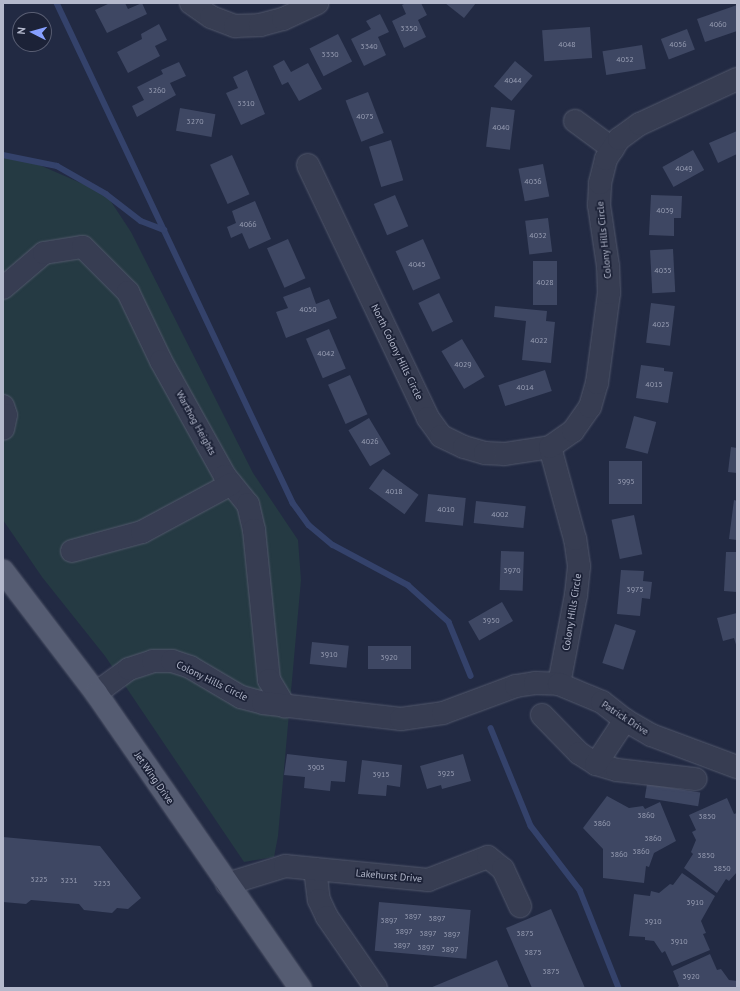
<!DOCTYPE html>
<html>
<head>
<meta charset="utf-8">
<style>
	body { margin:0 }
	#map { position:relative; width:740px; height:991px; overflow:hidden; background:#222a43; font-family:"PT Sans",sans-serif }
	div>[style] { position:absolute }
	.green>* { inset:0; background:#253a43 }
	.stream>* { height:5.5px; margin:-2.75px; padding:0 2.75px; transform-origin:2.75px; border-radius:2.75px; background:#34426b }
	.building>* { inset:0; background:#3e4763; transform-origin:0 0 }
	.roads { filter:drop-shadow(0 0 1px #52586c) drop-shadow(0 0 1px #52586c) }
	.minor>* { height:22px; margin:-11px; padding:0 11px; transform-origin:11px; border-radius:11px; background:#373d52 }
	.major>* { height:22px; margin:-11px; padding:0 11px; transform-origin:11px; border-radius:11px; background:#555c72 }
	span { translate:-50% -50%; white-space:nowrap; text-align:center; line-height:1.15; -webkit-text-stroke:3.5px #1c2237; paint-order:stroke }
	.number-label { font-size:8px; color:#969cb2 }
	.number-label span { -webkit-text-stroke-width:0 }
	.street-label { font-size:10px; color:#b4b9cc }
	.frame { position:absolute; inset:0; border:4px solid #b4b9cc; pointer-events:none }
	.north { position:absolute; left:12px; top:12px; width:40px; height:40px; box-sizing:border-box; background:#1c2237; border:1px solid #595e73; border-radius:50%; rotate:276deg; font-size:11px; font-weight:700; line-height:16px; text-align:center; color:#b4b9cc }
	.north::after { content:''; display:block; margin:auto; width:14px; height:18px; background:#869fff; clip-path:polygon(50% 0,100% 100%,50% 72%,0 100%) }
</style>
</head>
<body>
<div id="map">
	<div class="green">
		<div style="clip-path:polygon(3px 157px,28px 160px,106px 194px,131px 232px,253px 473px,298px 540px,301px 580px,278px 836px,274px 857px,244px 862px,105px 656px,42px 577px,3px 520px)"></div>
	</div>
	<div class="stream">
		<div style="left:57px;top:3px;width:553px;rotate:64.73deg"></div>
		<div style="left:293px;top:503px;width:27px;rotate:54deg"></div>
		<div style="left:309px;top:525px;width:31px;rotate:40deg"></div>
		<div style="left:333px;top:545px;width:85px;rotate:28.1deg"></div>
		<div style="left:408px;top:585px;width:55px;rotate:42.1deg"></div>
		<div style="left:449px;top:622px;width:58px;rotate:67.8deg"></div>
		<div style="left:3px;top:155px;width:55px;rotate:11.5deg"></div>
		<div style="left:57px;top:166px;width:56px;rotate:29.7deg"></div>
		<div style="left:106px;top:194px;width:44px;rotate:37.6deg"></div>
		<div style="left:141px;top:221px;width:25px;rotate:21deg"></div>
		<div style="left:491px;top:728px;width:106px;rotate:67.8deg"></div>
		<div style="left:531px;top:826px;width:81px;rotate:52.6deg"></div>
		<div style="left:580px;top:890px;width:105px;rotate:68.3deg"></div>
	</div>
	<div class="building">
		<div style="clip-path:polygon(110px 3px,125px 3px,128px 9px,142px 3px,147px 14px,107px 33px,95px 10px)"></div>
		<div style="clip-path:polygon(406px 3px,421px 3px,427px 15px,418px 20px,426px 37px,404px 48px,392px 21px,406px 14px,402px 5px)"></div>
		<div style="clip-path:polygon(445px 3px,476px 3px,464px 18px)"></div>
		<div style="clip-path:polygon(737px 5px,737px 31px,705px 42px,697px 19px)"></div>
		<div style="clip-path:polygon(380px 14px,389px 32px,378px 37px,386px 55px,364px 66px,351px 39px,371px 29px,366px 21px)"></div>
		<div style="clip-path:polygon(159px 24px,167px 40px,155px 46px,160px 56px,128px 73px,117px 52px,142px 39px,141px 34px)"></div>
		<div style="left:590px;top:27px;width:31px;height:48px;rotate:86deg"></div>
		<div style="left:687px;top:29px;width:22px;height:28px;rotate:69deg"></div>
		<div style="left:338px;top:34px;width:31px;height:32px;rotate:63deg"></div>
		<div style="left:642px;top:45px;width:24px;height:40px;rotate:81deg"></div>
		<div style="clip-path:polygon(284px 60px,291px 72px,308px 63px,322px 89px,299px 101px,288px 82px,282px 85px,273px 66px)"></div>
		<div style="left:515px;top:61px;width:23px;height:33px;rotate:40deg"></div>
		<div style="clip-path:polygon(179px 62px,186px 76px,170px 83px,176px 95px,137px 117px,132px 106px,144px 100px,137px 87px,163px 74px,161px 70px)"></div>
		<div style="clip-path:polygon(247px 70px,265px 114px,241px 125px,226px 93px,238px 88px,233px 77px)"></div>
		<div style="left:368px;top:92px;width:44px;height:24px;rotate:69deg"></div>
		<div style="left:491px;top:107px;width:24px;height:40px;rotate:7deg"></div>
		<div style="left:180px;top:108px;width:36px;height:23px;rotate:10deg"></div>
		<div style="clip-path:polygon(737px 131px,737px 154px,718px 163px,709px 143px)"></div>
		<div style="left:391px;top:140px;width:42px;height:23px;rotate:73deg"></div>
		<div style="left:693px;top:150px;width:23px;height:35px;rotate:61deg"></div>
		<div style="left:232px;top:155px;width:43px;height:24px;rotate:66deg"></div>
		<div style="left:543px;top:164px;width:33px;height:25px;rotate:79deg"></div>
		<div style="left:395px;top:195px;width:34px;height:23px;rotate:67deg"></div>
		<div style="clip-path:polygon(651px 195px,682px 196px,681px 218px,674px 218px,674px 236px,649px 235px)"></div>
		<div style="clip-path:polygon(255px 201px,271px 239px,249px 249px,242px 233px,231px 238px,227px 227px,236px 223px,232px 211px)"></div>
		<div style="left:548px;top:218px;width:34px;height:23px;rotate:83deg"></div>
		<div style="left:288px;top:239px;width:43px;height:23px;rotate:66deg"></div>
		<div style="left:423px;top:239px;width:43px;height:30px;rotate:66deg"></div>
		<div style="left:673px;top:249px;width:43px;height:23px;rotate:87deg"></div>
		<div style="left:533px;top:261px;width:24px;height:44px"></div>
		<div style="clip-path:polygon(310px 287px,316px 304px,329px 299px,337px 318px,286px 338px,276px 312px,288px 308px,283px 297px)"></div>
		<div style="left:439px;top:293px;width:32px;height:23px;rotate:64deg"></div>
		<div style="left:651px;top:303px;width:24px;height:40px;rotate:7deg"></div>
		<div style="clip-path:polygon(495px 306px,547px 311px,546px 321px,555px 322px,551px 363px,522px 360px,526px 321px,494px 317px)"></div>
		<div style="left:329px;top:329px;width:43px;height:25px;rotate:67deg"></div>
		<div style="left:462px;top:339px;width:44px;height:24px;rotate:59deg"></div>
		<div style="clip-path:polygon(641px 365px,664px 368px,664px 371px,673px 372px,668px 403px,636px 398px)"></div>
		<div style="left:545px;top:370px;width:22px;height:49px;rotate:72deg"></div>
		<div style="left:350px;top:375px;width:43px;height:24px;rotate:66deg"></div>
		<div style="left:634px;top:416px;width:23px;height:33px;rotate:15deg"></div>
		<div style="left:369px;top:418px;width:42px;height:24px;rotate:59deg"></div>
		<div style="clip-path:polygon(731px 447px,737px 448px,737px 473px,728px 472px)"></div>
		<div style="left:609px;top:461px;width:33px;height:43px"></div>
		<div style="left:383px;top:469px;width:44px;height:24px;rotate:36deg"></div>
		<div style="left:428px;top:494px;width:38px;height:28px;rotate:6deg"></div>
		<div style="clip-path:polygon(734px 500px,737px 501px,737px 540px,729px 539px)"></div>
		<div style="left:476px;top:501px;width:50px;height:22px;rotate:6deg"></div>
		<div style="left:634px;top:515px;width:40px;height:23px;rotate:78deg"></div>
		<div style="left:501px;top:551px;width:23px;height:39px;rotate:2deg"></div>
		<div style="clip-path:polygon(726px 552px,737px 552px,737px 592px,724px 591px)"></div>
		<div style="clip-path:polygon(621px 570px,644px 571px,643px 581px,652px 582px,650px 599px,642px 598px,640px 616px,617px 614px)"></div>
		<div style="left:502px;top:602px;width:22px;height:39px;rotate:60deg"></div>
		<div style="clip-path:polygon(737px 613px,737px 648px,734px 638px,723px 641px,717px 618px)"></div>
		<div style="left:615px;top:624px;width:22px;height:41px;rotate:18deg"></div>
		<div style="left:312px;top:642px;width:37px;height:22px;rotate:6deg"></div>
		<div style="left:368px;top:646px;width:43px;height:23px"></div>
		<div style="clip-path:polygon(287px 754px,347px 761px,345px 782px,331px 781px,330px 791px,304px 788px,305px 777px,284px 775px)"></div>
		<div style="clip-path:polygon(463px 754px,471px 781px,442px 789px,441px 785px,427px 789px,420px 766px)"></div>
		<div style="clip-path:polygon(362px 760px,402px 765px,400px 787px,387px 785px,386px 796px,358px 794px)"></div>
		<div style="left:647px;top:784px;width:54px;height:14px;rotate:9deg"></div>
		<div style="clip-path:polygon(607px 796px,629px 808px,643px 806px,645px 809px,660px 802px,676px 841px,654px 853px,649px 867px,646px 866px,644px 883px,603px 878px,603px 849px,583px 828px)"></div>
		<div style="clip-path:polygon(727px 798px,734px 814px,737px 813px,737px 872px,729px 881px,726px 879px,717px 893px,684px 868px,693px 854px,691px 852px,696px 840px,692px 832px,696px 830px,689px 815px)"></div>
		<div style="clip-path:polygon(3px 837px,100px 846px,141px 898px,128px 909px,117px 908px,112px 913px,84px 910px,79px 904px,31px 900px,26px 904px,3px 902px)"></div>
		<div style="clip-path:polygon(682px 873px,715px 896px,701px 921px,706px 933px,703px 934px,710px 950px,672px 966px,665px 951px,662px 953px,654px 941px,645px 940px,645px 937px,629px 936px,634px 894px,650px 896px,651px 891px,659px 893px,670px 884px,673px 885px)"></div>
		<div style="left:379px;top:902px;width:92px;height:49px;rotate:5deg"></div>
		<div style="clip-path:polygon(551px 909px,585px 988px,532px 988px,506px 928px)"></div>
		<div style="clip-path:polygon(710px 954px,717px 970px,721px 969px,729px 980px,737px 981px,737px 988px,676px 988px,679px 986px,673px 971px)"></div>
		<div style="clip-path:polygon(497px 960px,509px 988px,430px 988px)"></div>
	</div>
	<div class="roads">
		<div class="minor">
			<div style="left:191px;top:3px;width:24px;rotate:35deg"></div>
			<div style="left:211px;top:17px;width:26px;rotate:21deg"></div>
			<div style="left:235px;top:26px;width:25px;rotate:-2deg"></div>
			<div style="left:260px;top:25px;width:24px;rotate:-15deg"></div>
			<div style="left:283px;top:19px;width:38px;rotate:-25deg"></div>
			<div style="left:575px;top:121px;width:47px;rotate:36.4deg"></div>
			<div style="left:308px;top:165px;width:280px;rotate:64.6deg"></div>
			<div style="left:428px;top:418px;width:22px;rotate:54deg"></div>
			<div style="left:441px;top:436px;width:25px;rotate:26deg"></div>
			<div style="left:464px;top:447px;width:22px;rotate:16deg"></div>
			<div style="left:485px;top:453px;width:20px;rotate:3deg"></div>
			<div style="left:505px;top:454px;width:46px;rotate:-8.8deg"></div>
			<div style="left:3px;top:288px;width:54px;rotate:-40.5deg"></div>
			<div style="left:44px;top:253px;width:39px;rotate:-9deg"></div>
			<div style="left:83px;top:247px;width:64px;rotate:45deg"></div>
			<div style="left:128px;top:292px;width:76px;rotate:64.4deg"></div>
			<div style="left:161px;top:361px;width:132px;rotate:60.9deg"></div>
			<div style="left:225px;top:476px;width:36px;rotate:51deg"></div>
			<div style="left:248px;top:504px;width:27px;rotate:77deg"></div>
			<div style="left:254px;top:530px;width:151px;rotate:84.3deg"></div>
			<div style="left:269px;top:680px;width:31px;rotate:59deg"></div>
			<div style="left:3px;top:406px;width:9px;rotate:72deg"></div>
			<div style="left:6px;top:415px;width:14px;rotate:102deg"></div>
			<div style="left:72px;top:551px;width:73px;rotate:-15.2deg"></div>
			<div style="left:142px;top:532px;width:101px;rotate:-28.3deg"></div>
			<div style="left:559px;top:684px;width:91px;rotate:-79.2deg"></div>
			<div style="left:576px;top:595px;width:29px;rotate:-84deg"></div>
			<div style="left:579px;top:566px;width:27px;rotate:-98deg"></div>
			<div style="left:575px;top:539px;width:95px;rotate:-105.2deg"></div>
			<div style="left:550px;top:447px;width:28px;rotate:-35deg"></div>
			<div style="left:573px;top:431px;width:29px;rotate:-55deg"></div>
			<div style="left:590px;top:407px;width:25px;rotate:-74deg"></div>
			<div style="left:597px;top:383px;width:91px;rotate:-82.4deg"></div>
			<div style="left:609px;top:293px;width:27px;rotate:-92deg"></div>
			<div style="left:608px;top:266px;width:62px;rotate:-98.4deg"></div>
			<div style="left:599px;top:205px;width:22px;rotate:-87deg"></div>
			<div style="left:600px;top:183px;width:25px;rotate:-76deg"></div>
			<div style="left:606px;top:159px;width:24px;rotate:-57deg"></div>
			<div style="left:619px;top:139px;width:26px;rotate:-36deg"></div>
			<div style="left:640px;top:124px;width:107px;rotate:-24.9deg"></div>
			<div style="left:96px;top:693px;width:41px;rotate:-36deg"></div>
			<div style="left:129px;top:669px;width:25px;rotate:-18deg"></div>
			<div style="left:153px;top:661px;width:19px"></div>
			<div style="left:172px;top:661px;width:19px;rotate:18deg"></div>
			<div style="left:190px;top:667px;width:59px;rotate:30.5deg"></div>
			<div style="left:241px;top:697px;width:23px;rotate:15deg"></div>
			<div style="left:263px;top:703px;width:139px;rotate:6.6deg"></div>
			<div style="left:401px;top:719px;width:42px;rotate:-8.1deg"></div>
			<div style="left:443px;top:713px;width:78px;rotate:-20.3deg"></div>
			<div style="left:516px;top:686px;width:19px;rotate:-9deg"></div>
			<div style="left:535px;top:683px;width:24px;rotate:2deg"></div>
			<div style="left:559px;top:684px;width:47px;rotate:22.7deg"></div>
			<div style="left:602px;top:702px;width:29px;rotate:38deg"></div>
			<div style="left:625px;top:720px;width:30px;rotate:30deg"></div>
			<div style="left:651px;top:735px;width:92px;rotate:20.4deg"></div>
			<div style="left:542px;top:715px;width:53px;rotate:45.8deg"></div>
			<div style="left:579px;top:753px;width:20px;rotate:33deg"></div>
			<div style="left:596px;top:764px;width:22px;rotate:16deg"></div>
			<div style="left:617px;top:770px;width:79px;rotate:6.6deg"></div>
			<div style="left:596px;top:764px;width:53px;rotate:-56.6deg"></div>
			<div style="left:315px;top:869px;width:31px;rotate:83deg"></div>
			<div style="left:319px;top:900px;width:19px;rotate:65deg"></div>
			<div style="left:327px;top:917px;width:86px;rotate:55.4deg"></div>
			<div style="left:227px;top:884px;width:61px;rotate:-17.2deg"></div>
			<div style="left:285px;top:866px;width:144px;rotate:5.6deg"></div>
			<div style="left:428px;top:880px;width:64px;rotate:-21deg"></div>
			<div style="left:488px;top:857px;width:19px;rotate:39deg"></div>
			<div style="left:503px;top:869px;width:41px;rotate:65.3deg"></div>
		</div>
		<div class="major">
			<div style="left:3px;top:571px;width:153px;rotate:52.7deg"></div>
			<div style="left:96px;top:693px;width:359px;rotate:55.3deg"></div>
		</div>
	</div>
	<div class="number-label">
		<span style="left:718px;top:25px">4060</span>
		<span style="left:409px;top:29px">3350</span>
		<span style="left:567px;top:45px">4048</span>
		<span style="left:678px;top:45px">4056</span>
		<span style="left:369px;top:47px">3340</span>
		<span style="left:330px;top:55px">3330</span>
		<span style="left:625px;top:60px">4052</span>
		<span style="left:513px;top:81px">4044</span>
		<span style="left:157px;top:91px">3260</span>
		<span style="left:246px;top:104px">3310</span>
		<span style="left:365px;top:117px">4075</span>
		<span style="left:195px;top:122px">3270</span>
		<span style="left:501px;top:128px">4040</span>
		<span style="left:684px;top:169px">4049</span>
		<span style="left:533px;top:182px">4036</span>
		<span style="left:665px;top:211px">4039</span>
		<span style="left:248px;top:225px">4066</span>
		<span style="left:538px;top:236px">4032</span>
		<span style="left:417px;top:265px">4045</span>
		<span style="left:663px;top:271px">4035</span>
		<span style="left:545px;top:283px">4028</span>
		<span style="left:308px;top:310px">4050</span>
		<span style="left:661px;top:325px">4025</span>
		<span style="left:539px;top:341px">4022</span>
		<span style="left:326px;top:354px">4042</span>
		<span style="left:463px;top:365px">4029</span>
		<span style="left:654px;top:385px">4015</span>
		<span style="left:525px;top:388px">4014</span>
		<span style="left:370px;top:442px">4026</span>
		<span style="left:626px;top:482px">3995</span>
		<span style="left:394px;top:492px">4018</span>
		<span style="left:446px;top:510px">4010</span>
		<span style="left:500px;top:515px">4002</span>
		<span style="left:512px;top:571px">3970</span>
		<span style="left:635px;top:590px">3975</span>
		<span style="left:491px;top:621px">3950</span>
		<span style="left:329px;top:655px">3910</span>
		<span style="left:389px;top:658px">3920</span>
		<span style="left:316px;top:768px">3905</span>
		<span style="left:446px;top:774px">3925</span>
		<span style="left:381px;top:775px">3915</span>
		<span style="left:646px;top:816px">3860</span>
		<span style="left:707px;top:817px">3850</span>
		<span style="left:602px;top:824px">3860</span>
		<span style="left:653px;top:839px">3860</span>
		<span style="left:641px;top:852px">3860</span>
		<span style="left:619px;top:855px">3860</span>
		<span style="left:706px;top:856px">3850</span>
		<span style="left:722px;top:869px">3850</span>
		<span style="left:39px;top:880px">3225</span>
		<span style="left:69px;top:881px">3231</span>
		<span style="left:102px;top:884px">3233</span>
		<span style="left:695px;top:903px">3910</span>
		<span style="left:413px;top:917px">3897</span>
		<span style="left:437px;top:919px">3897</span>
		<span style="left:389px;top:921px">3897</span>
		<span style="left:653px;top:922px">3910</span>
		<span style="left:404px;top:932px">3897</span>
		<span style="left:428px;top:934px">3897</span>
		<span style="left:525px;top:934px">3875</span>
		<span style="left:452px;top:935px">3897</span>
		<span style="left:679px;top:942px">3910</span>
		<span style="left:402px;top:946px">3897</span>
		<span style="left:426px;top:948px">3897</span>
		<span style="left:450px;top:950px">3897</span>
		<span style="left:533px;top:953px">3875</span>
		<span style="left:551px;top:972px">3875</span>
		<span style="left:691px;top:977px">3920</span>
	</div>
	<div class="street-label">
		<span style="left:604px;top:240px;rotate:-96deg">Colony Hills Circle</span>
		<span style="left:397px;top:352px;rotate:64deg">North Colony Hills Circle</span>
		<span style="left:196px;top:423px;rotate:61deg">Warthog Heights</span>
		<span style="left:572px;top:612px;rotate:-81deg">Colony Hills Circle</span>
		<span style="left:212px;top:681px;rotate:26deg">Colony Hills Circle</span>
		<span style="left:625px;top:718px;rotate:33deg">Patrick Drive</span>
		<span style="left:154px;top:778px;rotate:55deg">Jet Wing Drive</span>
		<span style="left:389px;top:876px;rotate:5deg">Lakehurst Drive</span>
	</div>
	<div class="frame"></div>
	<div class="north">N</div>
</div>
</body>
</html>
